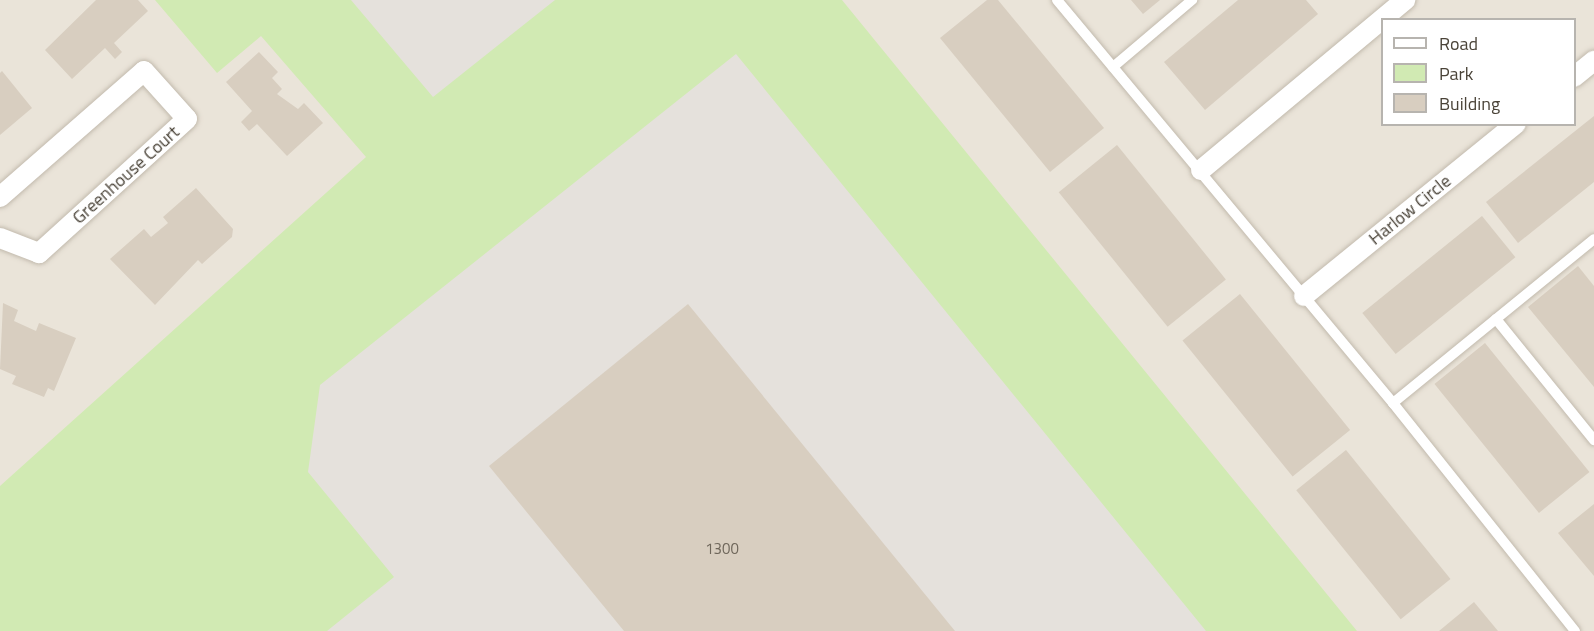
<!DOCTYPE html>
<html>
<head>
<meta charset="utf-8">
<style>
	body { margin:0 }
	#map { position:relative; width:1594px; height:631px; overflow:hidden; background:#f6f2eb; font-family:"Titillium Web",sans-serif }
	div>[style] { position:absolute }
	.residential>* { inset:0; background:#eae4d9 }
	.industrial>* { inset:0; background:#e5e1dc }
	.green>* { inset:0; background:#d1eab3 }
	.building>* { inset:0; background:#d8cec0; transform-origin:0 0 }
	.roads { filter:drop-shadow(0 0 2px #c2baad) drop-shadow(0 0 2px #c2baad) }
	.lane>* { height:10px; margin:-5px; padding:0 5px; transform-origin:5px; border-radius:5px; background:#fff }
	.street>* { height:20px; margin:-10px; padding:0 10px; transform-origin:10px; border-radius:10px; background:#fff }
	span { translate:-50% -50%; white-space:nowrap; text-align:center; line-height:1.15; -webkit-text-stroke:4.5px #fff; paint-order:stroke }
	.number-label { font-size:15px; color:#6e665a }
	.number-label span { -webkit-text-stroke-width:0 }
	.street-label { font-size:18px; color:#4a4338 }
	.legend { position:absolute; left:1381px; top:18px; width:195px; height:108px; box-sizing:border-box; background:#fff; border:2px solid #b7b4af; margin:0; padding:8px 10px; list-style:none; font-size:18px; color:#4a4338 }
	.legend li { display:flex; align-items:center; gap:12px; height:30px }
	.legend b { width:30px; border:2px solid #b7b4af }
</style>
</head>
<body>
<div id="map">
	<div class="residential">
		<div style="clip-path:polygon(0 0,331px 0,440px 128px,0 498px)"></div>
		<div style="clip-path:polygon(evenodd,798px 0,1594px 0,1594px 631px,1334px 631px,798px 0,1382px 20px,1574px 20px,1574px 124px,1382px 124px,1382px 20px)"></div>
	</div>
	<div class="industrial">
		<div style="clip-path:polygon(331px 0,798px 0,1334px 631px,0 631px,0 498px,440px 128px)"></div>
	</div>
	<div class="green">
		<div style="clip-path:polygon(155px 0,351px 0,433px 97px,555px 0,842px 0,1357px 631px,1206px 631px,736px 54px,320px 385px,308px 472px,394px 577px,327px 631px,0 631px,0 486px,366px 157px,261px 36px,217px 73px)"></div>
	</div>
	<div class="building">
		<div style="clip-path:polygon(96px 0,138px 0,148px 11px,114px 43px,122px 52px,115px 59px,105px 48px,72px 79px,45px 50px)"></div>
		<div style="clip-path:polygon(987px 0,998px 0,1104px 128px,1050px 172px,940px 38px)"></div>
		<div style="clip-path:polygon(1131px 0,1160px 0,1143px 14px)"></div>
		<div style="clip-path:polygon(1238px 0,1306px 0,1318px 14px,1205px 110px,1164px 62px)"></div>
		<div style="clip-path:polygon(259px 52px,278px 72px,272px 78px,282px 89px,277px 94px,298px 109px,304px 103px,323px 123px,287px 156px,257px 124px,249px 131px,241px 122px,252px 111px,226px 82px)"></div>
		<div style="clip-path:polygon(2px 71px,32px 108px,0 135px,0 73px)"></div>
		<div style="clip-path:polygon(1594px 116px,1594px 182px,1518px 243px,1486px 202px)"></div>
		<div style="left:1117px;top:145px;width:173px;height:75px;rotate:51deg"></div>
		<div style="clip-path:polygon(196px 188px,233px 229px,232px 237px,202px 264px,198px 260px,155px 305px,110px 259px,144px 229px,151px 237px,168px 223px,163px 217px)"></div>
		<div style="left:1482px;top:216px;width:53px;height:154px;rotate:51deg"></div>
		<div style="clip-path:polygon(1578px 266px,1594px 286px,1594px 387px,1528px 307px)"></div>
		<div style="left:1240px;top:294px;width:175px;height:74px;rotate:51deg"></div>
		<div style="clip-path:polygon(3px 303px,18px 310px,14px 321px,36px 331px,39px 323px,76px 338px,54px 391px,48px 388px,44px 397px,12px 384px,16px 376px,0 369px)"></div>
		<div style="clip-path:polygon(688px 304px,955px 631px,624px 631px,489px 466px)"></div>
		<div style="left:1485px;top:343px;width:166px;height:65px;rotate:51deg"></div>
		<div style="left:1346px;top:450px;width:166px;height:64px;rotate:51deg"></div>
		<div style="clip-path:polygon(1594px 504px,1594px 576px,1558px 533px)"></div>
		<div style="clip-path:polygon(1474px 602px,1498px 631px,1439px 631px)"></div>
	</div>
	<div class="roads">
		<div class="lane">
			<div style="left:1057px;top:0;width:525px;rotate:50.18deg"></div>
			<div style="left:1113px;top:67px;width:104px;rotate:-40.3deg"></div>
			<div style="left:1496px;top:319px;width:156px;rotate:51deg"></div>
			<div style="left:1575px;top:631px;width:292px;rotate:-128.6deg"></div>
			<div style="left:1393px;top:403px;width:259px;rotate:-39.2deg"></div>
		</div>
		<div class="street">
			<div style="left:1574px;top:77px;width:26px;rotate:-39deg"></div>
			<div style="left:1201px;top:170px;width:266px;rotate:-39.8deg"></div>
			<div style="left:0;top:197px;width:191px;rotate:-41.2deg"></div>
			<div style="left:144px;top:71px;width:64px;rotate:48.1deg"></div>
			<div style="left:187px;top:119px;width:200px;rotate:137.8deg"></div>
			<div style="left:39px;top:253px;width:42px;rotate:-159deg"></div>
			<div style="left:1304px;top:296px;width:273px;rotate:-39.1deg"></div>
		</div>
	</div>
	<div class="number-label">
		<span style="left:722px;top:549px">1300</span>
	</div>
	<div class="street-label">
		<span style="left:126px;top:175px;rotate:-42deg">Greenhouse Court</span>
		<span style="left:1410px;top:210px;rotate:-39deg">Harlow Circle</span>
	</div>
	<ul class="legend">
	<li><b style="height:8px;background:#fff"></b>Road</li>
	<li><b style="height:16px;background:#d1eab3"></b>Park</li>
	<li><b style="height:16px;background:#d8cec0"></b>Building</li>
	</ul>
</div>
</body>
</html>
